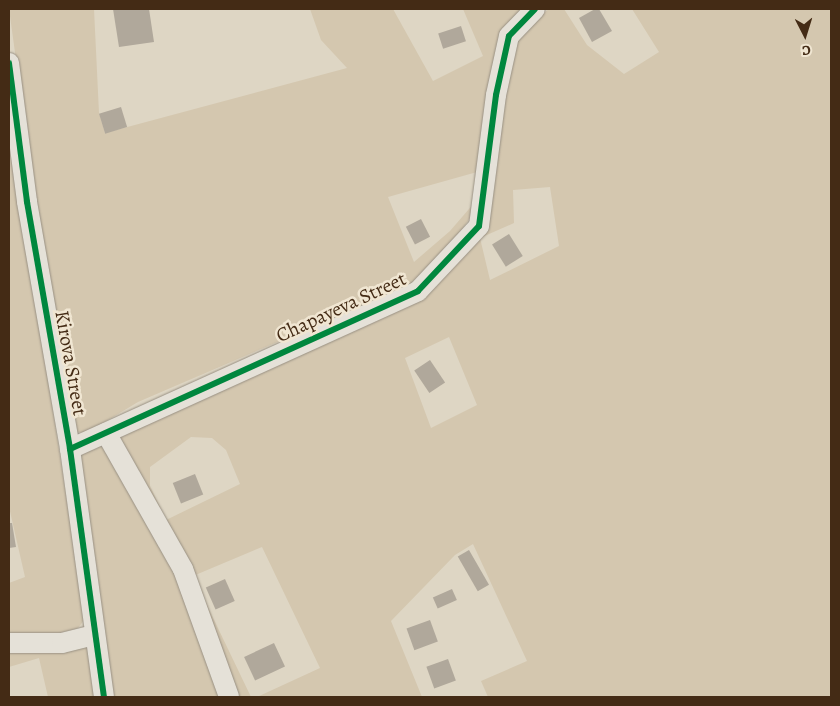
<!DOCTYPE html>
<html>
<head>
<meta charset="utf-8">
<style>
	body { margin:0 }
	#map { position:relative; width:840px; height:706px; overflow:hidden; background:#ded6c4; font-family:Alegreya,serif }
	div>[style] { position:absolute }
	.green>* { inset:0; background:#d4c7af }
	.building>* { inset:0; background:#b0a89b; transform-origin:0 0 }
	.roads { filter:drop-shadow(0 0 1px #989083) drop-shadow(0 0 1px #989083) }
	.street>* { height:20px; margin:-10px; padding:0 10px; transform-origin:10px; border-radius:10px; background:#e5e1d8 }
	.cycleway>* { height:6px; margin:-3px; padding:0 3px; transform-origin:3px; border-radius:3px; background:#00873e }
	span { translate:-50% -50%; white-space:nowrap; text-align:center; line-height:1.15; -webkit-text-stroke:5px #f0e6d2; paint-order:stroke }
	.street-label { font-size:20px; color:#442b15 }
	.frame { position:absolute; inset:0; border:10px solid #442b15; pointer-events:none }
	.north { position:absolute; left:780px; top:10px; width:50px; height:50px; -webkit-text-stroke:4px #f0e6d2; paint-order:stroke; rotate:175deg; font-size:14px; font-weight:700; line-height:20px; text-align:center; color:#442b15 }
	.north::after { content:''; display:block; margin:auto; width:18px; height:22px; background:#442b15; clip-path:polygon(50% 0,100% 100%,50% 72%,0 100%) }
</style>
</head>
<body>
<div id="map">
	<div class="green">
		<div style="clip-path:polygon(evenodd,9px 9px,94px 9px,99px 113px,105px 133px,347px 68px,321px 40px,310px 9px,393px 9px,433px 81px,483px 56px,463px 9px,524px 9px,479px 205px,437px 265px,403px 288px,138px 402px,88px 432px,77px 432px,45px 270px,9px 9px,477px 172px,475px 202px,450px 231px,414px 262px,388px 197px,477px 172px)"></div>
		<div style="clip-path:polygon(evenodd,549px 9px,564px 9px,587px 45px,624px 74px,659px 52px,632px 9px,831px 9px,831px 697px,488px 697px,481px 681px,527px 661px,473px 544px,455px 555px,391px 621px,422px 697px,257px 697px,320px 668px,262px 547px,193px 576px,251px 697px,233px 697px,115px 435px,397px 306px,466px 255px,513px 48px,532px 22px,549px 9px,550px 187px,559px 246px,490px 280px,480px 238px,514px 223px,513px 190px,550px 187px,549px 9px,449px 337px,477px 405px,431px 428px,405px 358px,449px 337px,549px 9px,191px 437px,212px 438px,226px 450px,240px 484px,166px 520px,150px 486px,150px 467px,191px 437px)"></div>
		<div style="clip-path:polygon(9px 126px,85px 619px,74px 633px,9px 639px,9px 583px,25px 577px,9px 507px)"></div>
		<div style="clip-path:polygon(99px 441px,179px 577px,225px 697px,109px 697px,81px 456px,88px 447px)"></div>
		<div style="clip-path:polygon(89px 644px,96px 697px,48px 697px,39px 658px,9px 667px,9px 650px)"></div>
	</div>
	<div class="building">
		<div style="clip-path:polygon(113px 9px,149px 9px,154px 42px,119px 47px)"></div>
		<div style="clip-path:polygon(595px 9px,599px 9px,612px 31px,592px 42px,579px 18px)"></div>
		<div style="left:461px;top:26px;width:16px;height:24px;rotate:72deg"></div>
		<div style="left:121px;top:107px;width:21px;height:23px;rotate:73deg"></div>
		<div style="left:421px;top:219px;width:20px;height:17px;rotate:63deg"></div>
		<div style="left:509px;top:234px;width:26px;height:20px;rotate:58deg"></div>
		<div style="left:430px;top:360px;width:27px;height:19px;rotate:56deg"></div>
		<div style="left:195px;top:474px;width:22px;height:24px;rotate:68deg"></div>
		<div style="clip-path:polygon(9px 523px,12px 523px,16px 547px,9px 548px)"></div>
		<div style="left:469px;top:550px;width:40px;height:13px;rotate:60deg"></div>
		<div style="left:225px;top:579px;width:24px;height:21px;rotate:66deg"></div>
		<div style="left:452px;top:589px;width:12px;height:21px;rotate:66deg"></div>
		<div style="left:430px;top:620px;width:23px;height:25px;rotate:70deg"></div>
		<div style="left:274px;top:643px;width:26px;height:33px;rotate:65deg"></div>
		<div style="left:448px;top:659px;width:23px;height:23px;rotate:70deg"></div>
	</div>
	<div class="roads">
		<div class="street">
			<div style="left:9px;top:63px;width:140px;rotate:82.6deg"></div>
			<div style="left:27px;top:202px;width:251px;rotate:80.1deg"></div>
			<div style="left:70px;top:449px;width:250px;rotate:82.2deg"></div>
			<div style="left:106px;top:433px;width:156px;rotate:60.5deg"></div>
			<div style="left:183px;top:569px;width:136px;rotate:70.2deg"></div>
			<div style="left:70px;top:449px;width:382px;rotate:-24.4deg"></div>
			<div style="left:418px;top:291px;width:89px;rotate:-46.8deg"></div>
			<div style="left:479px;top:226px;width:132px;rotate:-82.6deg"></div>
			<div style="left:496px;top:95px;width:60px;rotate:-77.6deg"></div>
			<div style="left:509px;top:36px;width:37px;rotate:-46deg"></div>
			<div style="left:9px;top:643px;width:53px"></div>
			<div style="left:62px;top:643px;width:34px;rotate:-14deg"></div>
		</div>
	</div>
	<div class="cycleway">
		<div style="left:9px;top:63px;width:140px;rotate:82.6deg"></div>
		<div style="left:27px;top:202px;width:251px;rotate:80.1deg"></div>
		<div style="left:70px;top:449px;width:250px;rotate:82.2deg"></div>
		<div style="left:70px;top:449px;width:382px;rotate:-24.4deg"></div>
		<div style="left:418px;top:291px;width:89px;rotate:-46.8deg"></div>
		<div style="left:479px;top:226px;width:132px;rotate:-82.6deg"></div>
		<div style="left:496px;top:95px;width:60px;rotate:-77.6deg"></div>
		<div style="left:509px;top:36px;width:37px;rotate:-46deg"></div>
	</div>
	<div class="street-label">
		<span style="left:341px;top:307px;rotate:-25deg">Chapayeva Street</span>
		<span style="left:71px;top:363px;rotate:80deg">Kirova Street</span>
	</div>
	<div class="frame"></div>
	<div class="north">С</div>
</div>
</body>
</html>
